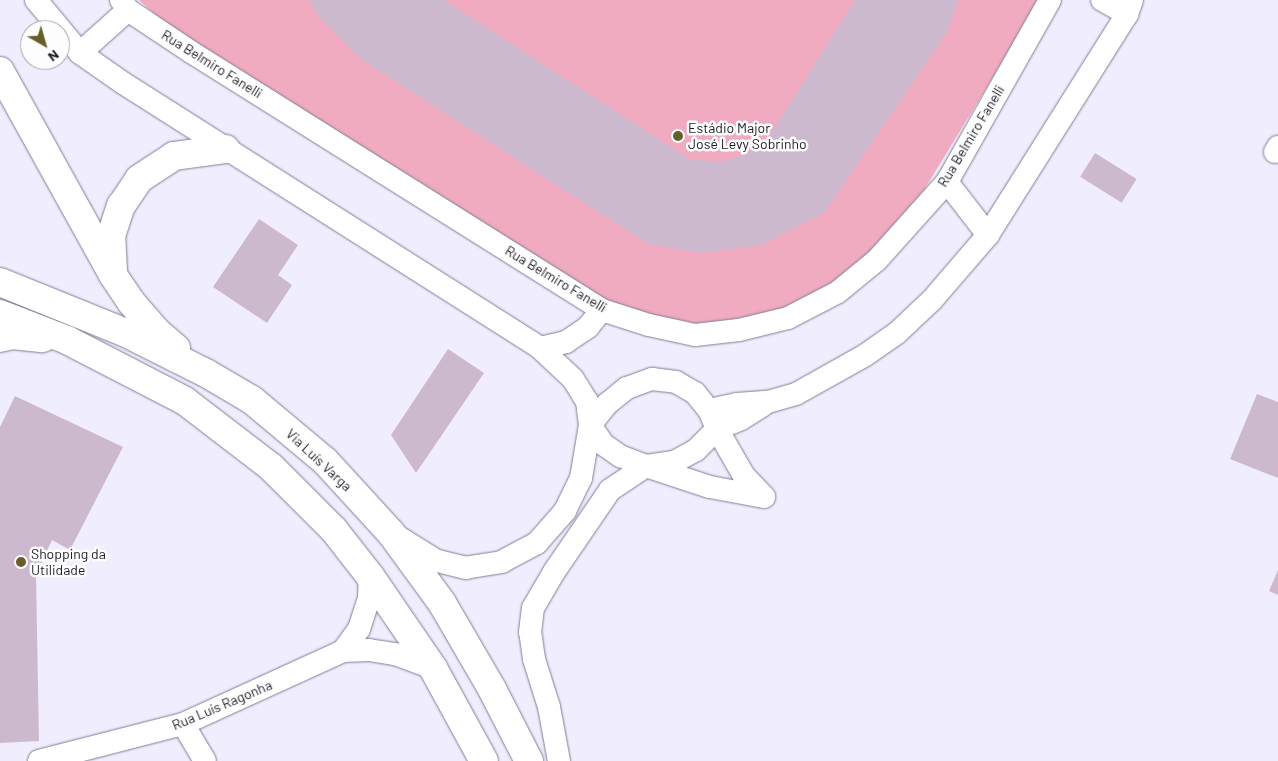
<!DOCTYPE html>
<html>
<head>
<meta charset="utf-8">
<style>
	body { margin:0 }
	#map { position:relative; width:1278px; height:761px; overflow:hidden; background:#f0eefe; font-family:Barlow,sans-serif }
	div>[style] { position:absolute }
	.green>* { inset:0; background:#f0abc0 }
	.building>* { inset:0; background:#cdb9cd; transform-origin:0 0 }
	.roads { filter:drop-shadow(0 0 1px #817d95) drop-shadow(0 0 1px #817d95) }
	.minor>* { height:22px; margin:-11px; padding:0 11px; transform-origin:11px; border-radius:11px; background:#fff }
	.secondary>* { height:28px; margin:-14px; padding:0 14px; transform-origin:14px; border-radius:14px; background:#fff }
	.dots>* { width:14px; height:14px; translate:-50% -50%; box-sizing:border-box; border:2px solid #fdfdfd; border-radius:50% }
	span { translate:-50% -50%; white-space:nowrap; text-align:center; line-height:1.15; -webkit-text-stroke:5px #fdfdfd; paint-order:stroke }
	.street-label { font-size:14px; color:#1e1d26 }
	.poi-label { font-size:14px; color:#1e1d26 }
	.left { translate:0 -50%; text-align:left }
	.north { position:absolute; left:20px; top:20px; width:50px; height:50px; box-sizing:border-box; background:#fdfdfd; border:1px solid #a4a3a7; border-radius:50%; rotate:142deg; font-size:14px; font-weight:700; line-height:20px; text-align:center; color:#1e1d26 }
	.north::after { content:''; display:block; margin:auto; width:18px; height:22px; background:#675e2b; clip-path:polygon(50% 0,100% 100%,50% 72%,0 100%) }
</style>
</head>
<body>
<div id="map">
	<div class="green">
		<div style="clip-path:polygon(139px 0,1040px 0,924px 190px,865px 259px,790px 313px,697px 328px,607px 303px,188px 44px)"></div>
	</div>
	<div class="building">
		<div style="clip-path:polygon(309px 0,444px 0,689px 159px,724px 162px,763px 146px,855px 0,958px 0,947px 32px,824px 213px,761px 245px,701px 253px,648px 244px,361px 59px,321px 19px)"></div>
		<div style="left:1095px;top:153px;width:49px;height:28px;rotate:32deg"></div>
		<div style="clip-path:polygon(259px 219px,298px 245px,278px 275px,292px 285px,267px 323px,213px 287px)"></div>
		<div style="clip-path:polygon(448px 349px,484px 373px,416px 473px,391px 435px)"></div>
		<div style="clip-path:polygon(1257px 394px,1278px 402px,1278px 478px,1230px 459px)"></div>
		<div style="clip-path:polygon(15px 396px,123px 447px,70px 550px,52px 540px,36px 574px,39px 741px,0 743px,0 427px)"></div>
		<div style="clip-path:polygon(1278px 570px,1278px 595px,1269px 591px)"></div>
	</div>
	<div class="roads">
		<div class="minor">
			<div style="left:36px;top:0;width:69px;rotate:50.3deg"></div>
			<div style="left:80px;top:53px;width:52px;rotate:34.9deg"></div>
			<div style="left:123px;top:83px;width:494px;rotate:32.4deg"></div>
			<div style="left:540px;top:348px;width:45px;rotate:43.2deg"></div>
			<div style="left:573px;top:379px;width:26px;rotate:58deg"></div>
			<div style="left:587px;top:401px;width:24px;rotate:83deg"></div>
			<div style="left:590px;top:425px;width:54px;rotate:99.6deg"></div>
			<div style="left:581px;top:478px;width:37px;rotate:116deg"></div>
			<div style="left:565px;top:511px;width:43px;rotate:131.2deg"></div>
			<div style="left:537px;top:543px;width:40px;rotate:152deg"></div>
			<div style="left:502px;top:562px;width:36px;rotate:171deg"></div>
			<div style="left:466px;top:568px;width:30px;rotate:-166deg"></div>
			<div style="left:437px;top:561px;width:49px;rotate:-148.2deg"></div>
			<div style="left:121px;top:0;width:12px;rotate:55deg"></div>
			<div style="left:128px;top:10px;width:76px;rotate:33.7deg"></div>
			<div style="left:191px;top:52px;width:485px;rotate:32.1deg"></div>
			<div style="left:602px;top:310px;width:49px;rotate:17.7deg"></div>
			<div style="left:649px;top:325px;width:47px;rotate:12.3deg"></div>
			<div style="left:695px;top:335px;width:44px;rotate:-6.5deg"></div>
			<div style="left:739px;top:330px;width:50px;rotate:-13.8deg"></div>
			<div style="left:788px;top:318px;width:56px;rotate:-27.5deg"></div>
			<div style="left:838px;top:292px;width:50px;rotate:-39.4deg"></div>
			<div style="left:877px;top:260px;width:105px;rotate:-48.1deg"></div>
			<div style="left:947px;top:182px;width:209px;rotate:-60.5deg"></div>
			<div style="left:1102px;top:0;width:29px;rotate:29deg"></div>
			<div style="left:80px;top:53px;width:64px;rotate:-41.9deg"></div>
			<div style="left:1275px;top:152px;width:6px;rotate:-59deg"></div>
			<div style="left:947px;top:182px;width:67px;rotate:52.3deg"></div>
			<div style="left:540px;top:348px;width:27px;rotate:-13deg"></div>
			<div style="left:566px;top:342px;width:27px;rotate:-34deg"></div>
			<div style="left:588px;top:327px;width:22px;rotate:-51deg"></div>
			<div style="left:652px;top:379px;width:24px;rotate:7deg"></div>
			<div style="left:676px;top:382px;width:22px;rotate:30deg"></div>
			<div style="left:695px;top:393px;width:22px;rotate:51deg"></div>
			<div style="left:709px;top:410px;width:21px;rotate:67deg"></div>
			<div style="left:717px;top:429px;width:30px;rotate:135deg"></div>
			<div style="left:696px;top:450px;width:25px;rotate:151deg"></div>
			<div style="left:674px;top:462px;width:28px;rotate:172deg"></div>
			<div style="left:646px;top:466px;width:28px;rotate:-159deg"></div>
			<div style="left:620px;top:456px;width:21px;rotate:-145deg"></div>
			<div style="left:603px;top:444px;width:23px;rotate:-124deg"></div>
			<div style="left:590px;top:425px;width:27px;rotate:-51deg"></div>
			<div style="left:607px;top:404px;width:26px;rotate:-39deg"></div>
			<div style="left:627px;top:388px;width:27px;rotate:-20deg"></div>
			<div style="left:762px;top:406px;width:25px;rotate:148deg"></div>
			<div style="left:741px;top:419px;width:26px;rotate:157deg"></div>
			<div style="left:717px;top:429px;width:54px;rotate:60.1deg"></div>
			<div style="left:744px;top:476px;width:29px;rotate:46deg"></div>
			<div style="left:709px;top:410px;width:29px;rotate:-12deg"></div>
			<div style="left:737px;top:404px;width:31px;rotate:-4deg"></div>
			<div style="left:768px;top:402px;width:29px;rotate:-16deg"></div>
			<div style="left:796px;top:394px;width:78px;rotate:-29.2deg"></div>
			<div style="left:864px;top:356px;width:40px;rotate:-34.9deg"></div>
			<div style="left:897px;top:333px;width:48px;rotate:-43.3deg"></div>
			<div style="left:932px;top:300px;width:86px;rotate:-49.3deg"></div>
			<div style="left:988px;top:235px;width:261px;rotate:-57.8deg"></div>
			<div style="left:1127px;top:14px;width:15px;rotate:-70deg"></div>
			<div style="left:343px;top:651px;width:27px;rotate:-54deg"></div>
			<div style="left:359px;top:629px;width:32px;rotate:-72deg"></div>
			<div style="left:369px;top:599px;width:23px;rotate:-88deg"></div>
			<div style="left:183px;top:724px;width:43px;rotate:59.3deg"></div>
			<div style="left:39px;top:761px;width:149px;rotate:-14.4deg"></div>
			<div style="left:183px;top:724px;width:176px;rotate:-24.5deg"></div>
			<div style="left:343px;top:651px;width:26px;rotate:-2deg"></div>
			<div style="left:369px;top:650px;width:26px;rotate:9deg"></div>
			<div style="left:395px;top:654px;width:40px;rotate:20.2deg"></div>
			<div style="left:559px;top:761px;width:55px;rotate:-100.5deg"></div>
			<div style="left:549px;top:707px;width:50px;rotate:-107.4deg"></div>
			<div style="left:534px;top:659px;width:27px;rotate:-98deg"></div>
			<div style="left:530px;top:632px;width:24px;rotate:-83deg"></div>
			<div style="left:533px;top:608px;width:42px;rotate:-59.7deg"></div>
			<div style="left:554px;top:572px;width:99px;rotate:-55.7deg"></div>
			<div style="left:610px;top:490px;width:43px;rotate:-33.7deg"></div>
			<div style="left:646px;top:466px;width:67px;rotate:18.2deg"></div>
			<div style="left:710px;top:487px;width:55px;rotate:10.5deg"></div>
		</div>
		<div class="secondary">
			<div style="left:0;top:71px;width:233px;rotate:61deg"></div>
			<div style="left:113px;top:275px;width:32px;rotate:56deg"></div>
			<div style="left:131px;top:302px;width:37px;rotate:49deg"></div>
			<div style="left:155px;top:330px;width:28px;rotate:41deg"></div>
			<div style="left:113px;top:271px;width:35px;rotate:-93deg"></div>
			<div style="left:111px;top:236px;width:32px;rotate:-72deg"></div>
			<div style="left:121px;top:206px;width:32px;rotate:-56deg"></div>
			<div style="left:139px;top:179px;width:42px;rotate:-33.3deg"></div>
			<div style="left:174px;top:156px;width:52px;rotate:-7.7deg"></div>
			<div style="left:0;top:282px;width:134px;rotate:22deg"></div>
			<div style="left:124px;top:332px;width:92px;rotate:26.6deg"></div>
			<div style="left:206px;top:373px;width:53px;rotate:30.4deg"></div>
			<div style="left:252px;top:400px;width:95px;rotate:39.9deg"></div>
			<div style="left:325px;top:461px;width:98px;rotate:47.5deg"></div>
			<div style="left:391px;top:533px;width:87px;rotate:53.9deg"></div>
			<div style="left:442px;top:603px;width:99px;rotate:59.8deg"></div>
			<div style="left:492px;top:689px;width:81px;rotate:62.8deg"></div>
			<div style="left:0;top:314px;width:72px;rotate:21.2deg"></div>
			<div style="left:67px;top:340px;width:133px;rotate:27.3deg"></div>
			<div style="left:185px;top:401px;width:108px;rotate:37.5deg"></div>
			<div style="left:271px;top:467px;width:89px;rotate:45deg"></div>
			<div style="left:334px;top:530px;width:58px;rotate:52deg"></div>
			<div style="left:370px;top:576px;width:112px;rotate:55.6deg"></div>
			<div style="left:433px;top:668px;width:106px;rotate:61.3deg"></div>
			<div style="left:0;top:338px;width:12px;rotate:-14deg"></div>
			<div style="left:12px;top:335px;width:31px;rotate:6deg"></div>
		</div>
	</div>
	<div class="dots">
		<div style="left:678px;top:136px;background:#675e2b"></div>
		<div style="left:21px;top:562px;background:#675e2b"></div>
	</div>
	<div class="street-label">
		<span style="left:212px;top:64px;rotate:32deg">Rua Belmiro Fanelli</span>
		<span style="left:971px;top:136px;rotate:-59deg">Rua Belmiro Fanelli</span>
		<span style="left:556px;top:279px;rotate:31deg">Rua Belmiro Fanelli</span>
		<span style="left:319px;top:460px;rotate:43deg">Via Luís Varga</span>
		<span style="left:222px;top:705px;rotate:-23deg">Rua Luís Ragonha</span>
	</div>
	<div class="poi-label">
		<span class="left" style="left:688px;top:136px">Estádio Major<br>José Levy Sobrinho</span>
		<span class="left" style="left:31px;top:562px">Shopping da<br>Utilidade</span>
	</div>
	<div class="north">N</div>
</div>
</body>
</html>
